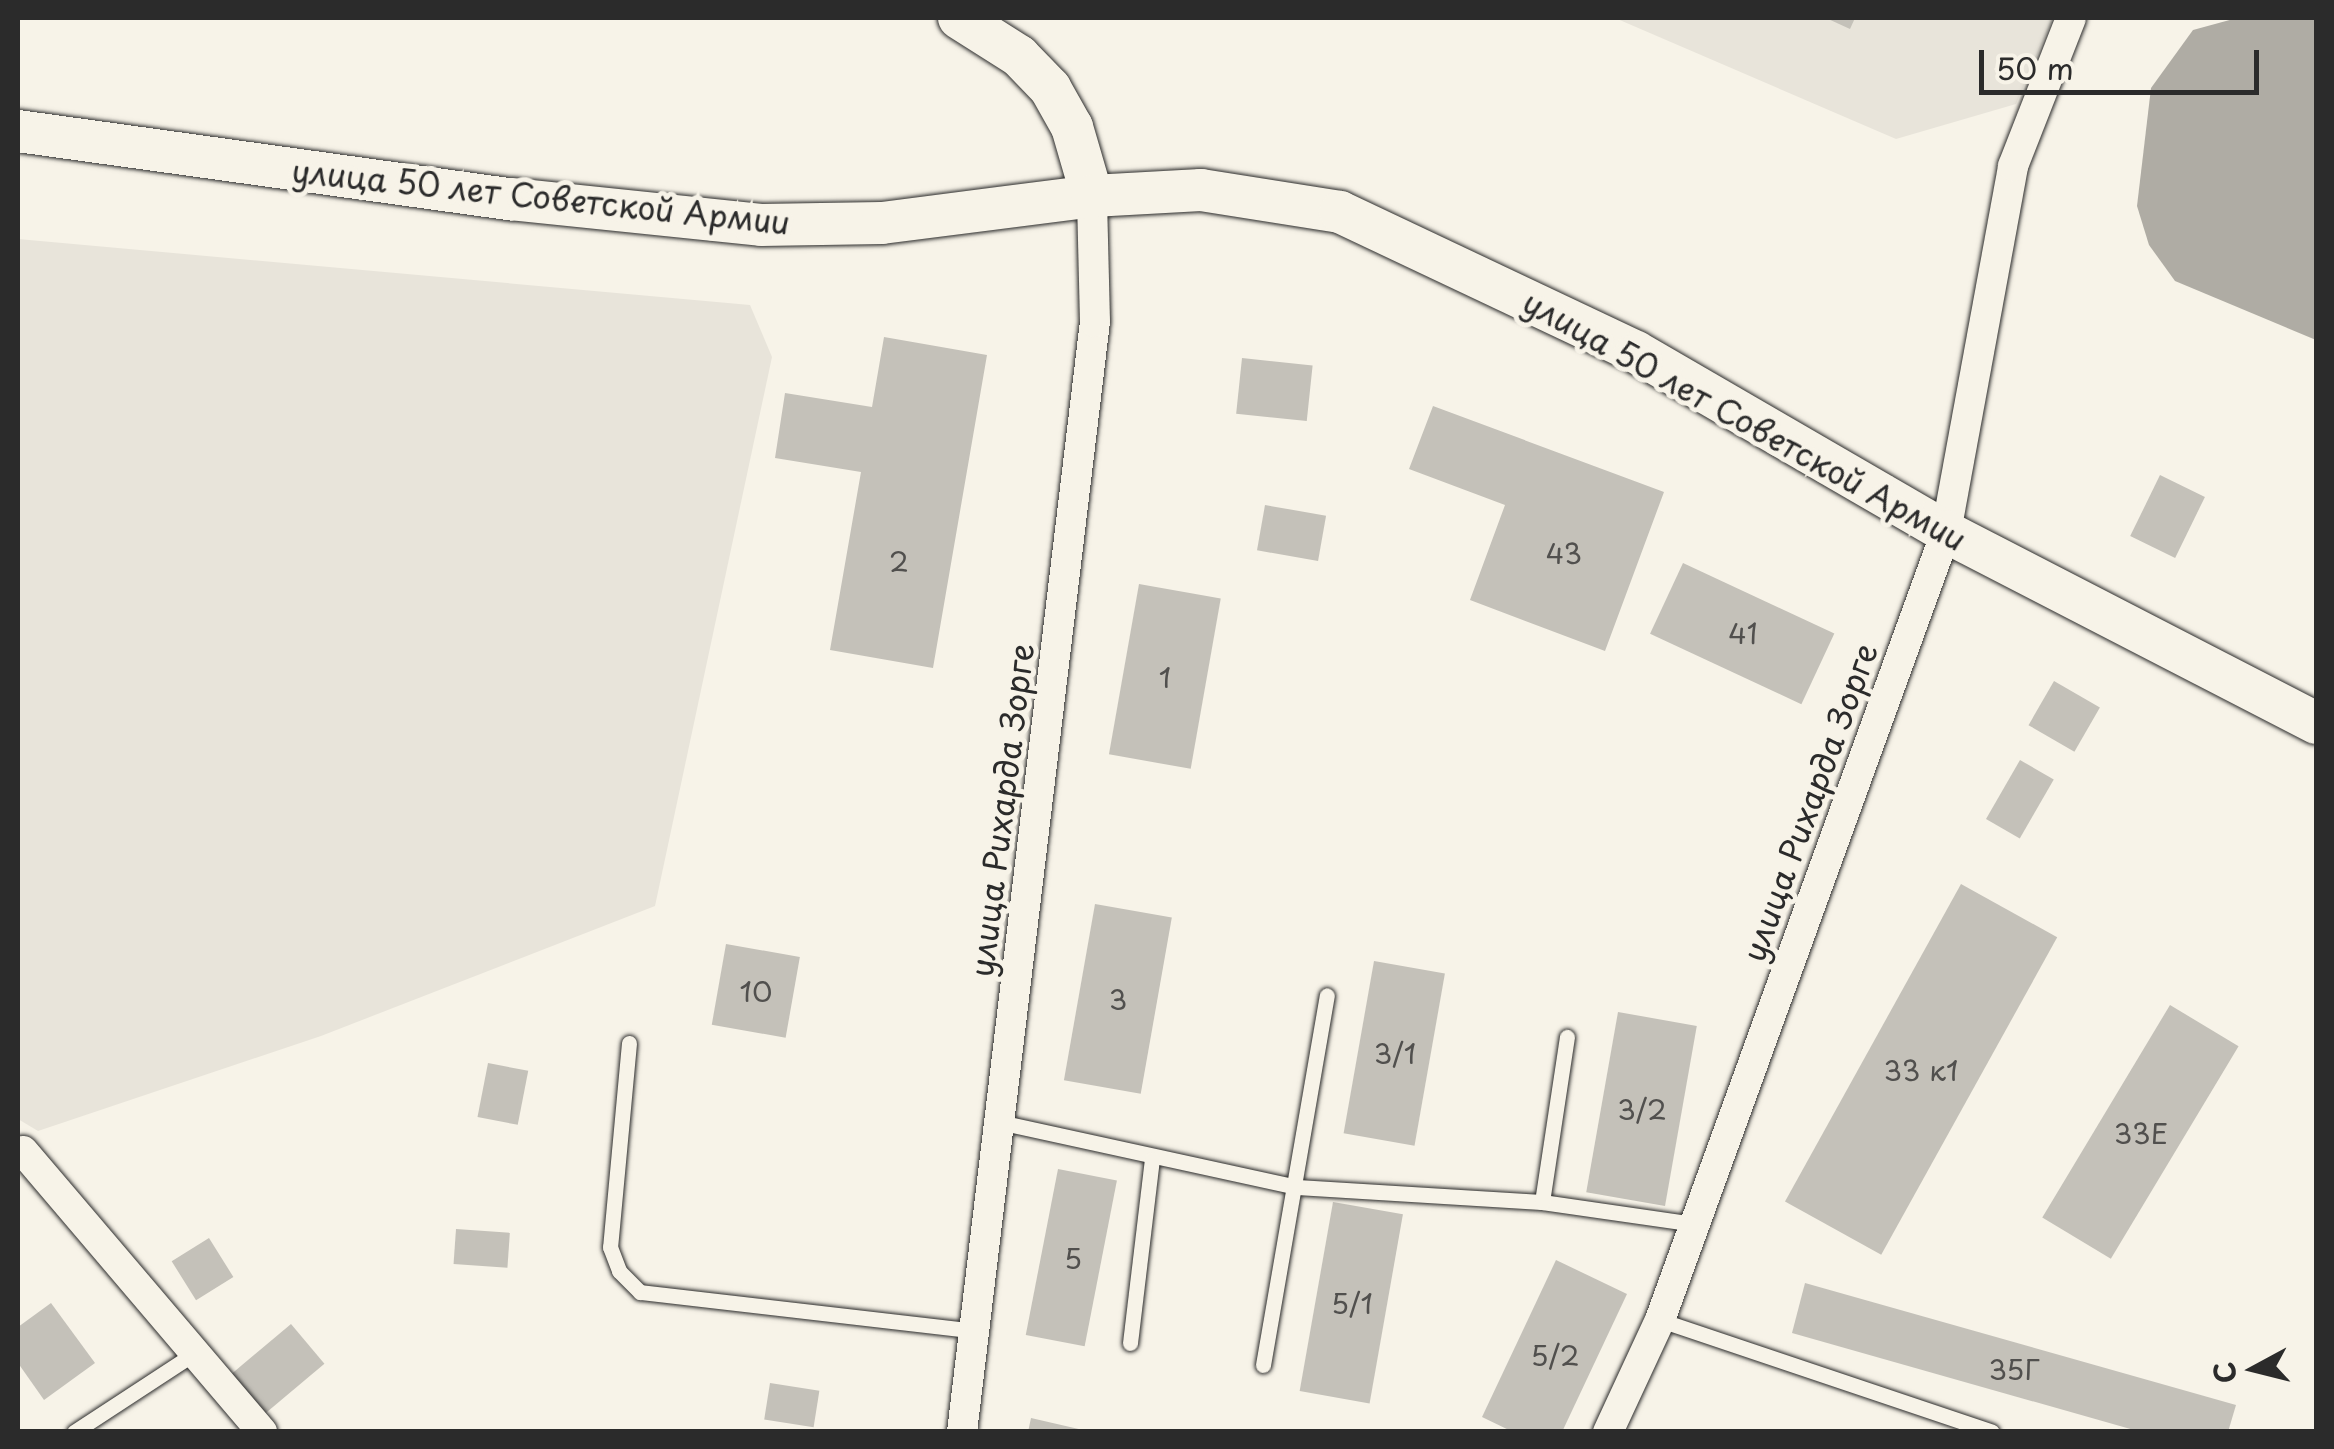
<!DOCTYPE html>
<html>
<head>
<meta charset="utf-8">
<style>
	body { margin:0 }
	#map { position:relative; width:2334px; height:1449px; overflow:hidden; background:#f7f3e8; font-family:"Playpen Sans",sans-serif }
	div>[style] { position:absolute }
	.built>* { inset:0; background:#e8e4da }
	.water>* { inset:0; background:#afaca4 }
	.building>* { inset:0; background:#c4c1b9; transform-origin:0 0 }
	.roads { filter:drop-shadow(0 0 2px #2b2b2b) drop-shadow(0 0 2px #2b2b2b) }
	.lane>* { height:15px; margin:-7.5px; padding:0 7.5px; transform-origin:7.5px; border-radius:7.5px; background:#f7f3e8 }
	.street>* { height:30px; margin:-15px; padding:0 15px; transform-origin:15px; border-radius:15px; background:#f7f3e8 }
	.secondary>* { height:42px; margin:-21px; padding:0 21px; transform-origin:21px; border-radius:21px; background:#f7f3e8 }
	span { translate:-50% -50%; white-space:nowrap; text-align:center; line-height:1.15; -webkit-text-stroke:10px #f7f3e8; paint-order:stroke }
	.number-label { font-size:28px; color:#51504e }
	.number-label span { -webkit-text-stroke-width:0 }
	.street-label { font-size:32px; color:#2b2b2b }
	.frame { position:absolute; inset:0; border:20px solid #2b2b2b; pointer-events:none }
	.north { position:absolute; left:2204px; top:1319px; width:100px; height:100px; -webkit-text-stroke:8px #f7f3e8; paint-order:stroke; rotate:263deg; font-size:28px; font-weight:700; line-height:40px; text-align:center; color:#2b2b2b }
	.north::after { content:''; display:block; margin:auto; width:35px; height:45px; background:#2b2b2b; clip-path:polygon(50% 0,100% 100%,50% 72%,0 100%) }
	.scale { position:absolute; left:1979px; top:50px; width:280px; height:45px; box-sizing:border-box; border:5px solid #2b2b2b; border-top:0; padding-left:12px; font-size:30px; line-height:35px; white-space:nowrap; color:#2b2b2b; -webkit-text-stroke:8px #f7f3e8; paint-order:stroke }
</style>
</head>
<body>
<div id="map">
	<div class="built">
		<div style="clip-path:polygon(1615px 18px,2053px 18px,2016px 104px,1896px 139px)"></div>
		<div style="clip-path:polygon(18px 239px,750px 305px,772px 357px,655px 906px,321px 1036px,38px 1131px,18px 1119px)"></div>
	</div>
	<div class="water">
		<div style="clip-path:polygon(2237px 18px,2316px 18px,2316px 340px,2175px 281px,2149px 245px,2137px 206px,2151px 88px,2193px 30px)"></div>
	</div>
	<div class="building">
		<div style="clip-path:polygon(1826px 18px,1855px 18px,1850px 29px)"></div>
		<div style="clip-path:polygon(884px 337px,987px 355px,933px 668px,830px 650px,861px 472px,775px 458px,785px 393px,872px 407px)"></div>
		<div style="left:1242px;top:358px;width:71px;height:56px;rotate:6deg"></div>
		<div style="clip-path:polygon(1433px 406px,1664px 492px,1605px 651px,1470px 600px,1505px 505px,1409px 469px)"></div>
		<div style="left:2160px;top:475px;width:50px;height:68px;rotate:26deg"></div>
		<div style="left:1265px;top:505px;width:62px;height:46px;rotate:10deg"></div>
		<div style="left:1683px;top:563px;width:167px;height:78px;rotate:25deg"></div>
		<div style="left:1139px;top:584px;width:83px;height:173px;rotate:10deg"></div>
		<div style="left:2054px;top:681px;width:53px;height:51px;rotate:30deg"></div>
		<div style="left:2020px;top:760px;width:39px;height:68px;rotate:30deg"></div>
		<div style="left:1961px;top:884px;width:110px;height:363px;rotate:29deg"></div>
		<div style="left:1095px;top:904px;width:78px;height:179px;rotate:10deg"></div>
		<div style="left:726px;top:944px;width:75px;height:82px;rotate:10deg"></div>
		<div style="left:1374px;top:961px;width:72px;height:175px;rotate:10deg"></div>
		<div style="left:2170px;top:1005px;width:80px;height:248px;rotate:31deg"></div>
		<div style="left:1618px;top:1012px;width:80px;height:183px;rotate:10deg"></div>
		<div style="left:488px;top:1063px;width:41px;height:55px;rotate:11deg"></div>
		<div style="left:1058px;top:1169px;width:60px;height:169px;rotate:11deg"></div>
		<div style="left:1333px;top:1202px;width:71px;height:192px;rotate:10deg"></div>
		<div style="left:456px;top:1229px;width:54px;height:35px;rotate:4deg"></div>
		<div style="left:209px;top:1238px;width:46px;height:44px;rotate:58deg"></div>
		<div style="clip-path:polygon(1556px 1260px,1627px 1294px,1562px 1432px,1513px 1432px,1482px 1417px)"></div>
		<div style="clip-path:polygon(1805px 1283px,2236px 1405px,2228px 1432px,2141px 1432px,1792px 1333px)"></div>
		<div style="clip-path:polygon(51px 1303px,95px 1363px,44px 1400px,18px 1363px,18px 1327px)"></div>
		<div style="left:291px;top:1324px;width:52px;height:82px;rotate:50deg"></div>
		<div style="left:770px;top:1383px;width:50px;height:37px;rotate:9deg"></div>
		<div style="clip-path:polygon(1031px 1418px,1083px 1430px,1082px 1432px,1028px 1432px)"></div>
	</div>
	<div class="roads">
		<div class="lane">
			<div style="left:629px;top:1043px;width:205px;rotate:95.3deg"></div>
			<div style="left:610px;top:1247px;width:26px;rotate:69deg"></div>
			<div style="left:619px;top:1271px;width:30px;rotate:45deg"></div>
			<div style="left:640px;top:1292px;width:337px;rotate:6.6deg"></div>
			<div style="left:999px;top:1122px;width:305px;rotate:12.3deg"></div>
			<div style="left:1297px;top:1187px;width:245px;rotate:3.5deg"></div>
			<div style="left:1542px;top:1202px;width:155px;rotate:8.2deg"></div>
			<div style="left:1542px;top:1202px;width:167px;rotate:-81.4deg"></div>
			<div style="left:1660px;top:1320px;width:350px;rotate:18.6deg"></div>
			<div style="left:1130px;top:1343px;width:185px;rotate:-83.2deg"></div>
			<div style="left:1263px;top:1365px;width:375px;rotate:-80.2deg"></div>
			<div style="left:74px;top:1432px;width:142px;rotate:-33.2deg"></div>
		</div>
		<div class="street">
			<div style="left:23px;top:1151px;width:369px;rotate:49.6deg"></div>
			<div style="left:962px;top:1432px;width:1118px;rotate:-83.17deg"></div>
			<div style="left:1095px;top:322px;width:126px;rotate:-91.4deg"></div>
			<div style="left:1608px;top:1432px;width:123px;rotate:-65.1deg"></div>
			<div style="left:1660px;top:1320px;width:838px;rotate:-70.05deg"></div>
			<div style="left:1946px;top:532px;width:372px;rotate:-79.6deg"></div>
			<div style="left:2013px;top:166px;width:159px;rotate:-68.6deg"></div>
		</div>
		<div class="secondary">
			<div style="left:959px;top:18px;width:71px;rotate:32.3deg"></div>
			<div style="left:1019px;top:56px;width:45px;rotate:45.9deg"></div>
			<div style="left:1050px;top:88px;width:45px;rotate:60.6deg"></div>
			<div style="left:1072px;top:127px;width:72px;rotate:73.8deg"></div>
			<div style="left:18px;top:131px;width:498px;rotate:7.9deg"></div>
			<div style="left:511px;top:199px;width:251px;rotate:5.9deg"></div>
			<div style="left:761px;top:225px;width:121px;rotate:-0.9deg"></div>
			<div style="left:882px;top:223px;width:212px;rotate:-7.3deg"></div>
			<div style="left:1092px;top:196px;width:109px;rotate:-3.2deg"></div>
			<div style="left:1201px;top:190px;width:141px;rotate:9deg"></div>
			<div style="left:1340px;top:212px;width:327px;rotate:25.3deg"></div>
			<div style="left:1636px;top:352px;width:358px;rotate:30.1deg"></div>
			<div style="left:1946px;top:532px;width:416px;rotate:27.3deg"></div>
		</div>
	</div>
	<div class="number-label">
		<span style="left:1564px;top:553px">43</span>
		<span style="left:899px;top:561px">2</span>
		<span style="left:1743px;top:633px">41</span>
		<span style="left:1165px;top:677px">1</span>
		<span style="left:756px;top:991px">10</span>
		<span style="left:1118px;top:999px">3</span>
		<span style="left:1395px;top:1053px">3/1</span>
		<span style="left:1921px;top:1070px">33 к1</span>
		<span style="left:1642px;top:1109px">3/2</span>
		<span style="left:2141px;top:1133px">33Е</span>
		<span style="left:1073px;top:1258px">5</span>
		<span style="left:1352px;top:1303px">5/1</span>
		<span style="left:1555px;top:1355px">5/2</span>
		<span style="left:2014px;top:1369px">35Г</span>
	</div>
	<div class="street-label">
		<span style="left:541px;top:196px;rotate:6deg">улица 50 лет Советской Армии</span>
		<span style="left:1745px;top:420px;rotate:29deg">улица 50 лет Советской Армии</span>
		<span style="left:1809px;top:802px;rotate:-70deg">улица Рихарда Зорге</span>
		<span style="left:1001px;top:810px;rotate:-83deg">улица Рихарда Зорге</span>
	</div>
	<div class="frame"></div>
	<div class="north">С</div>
	<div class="scale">50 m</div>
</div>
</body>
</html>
